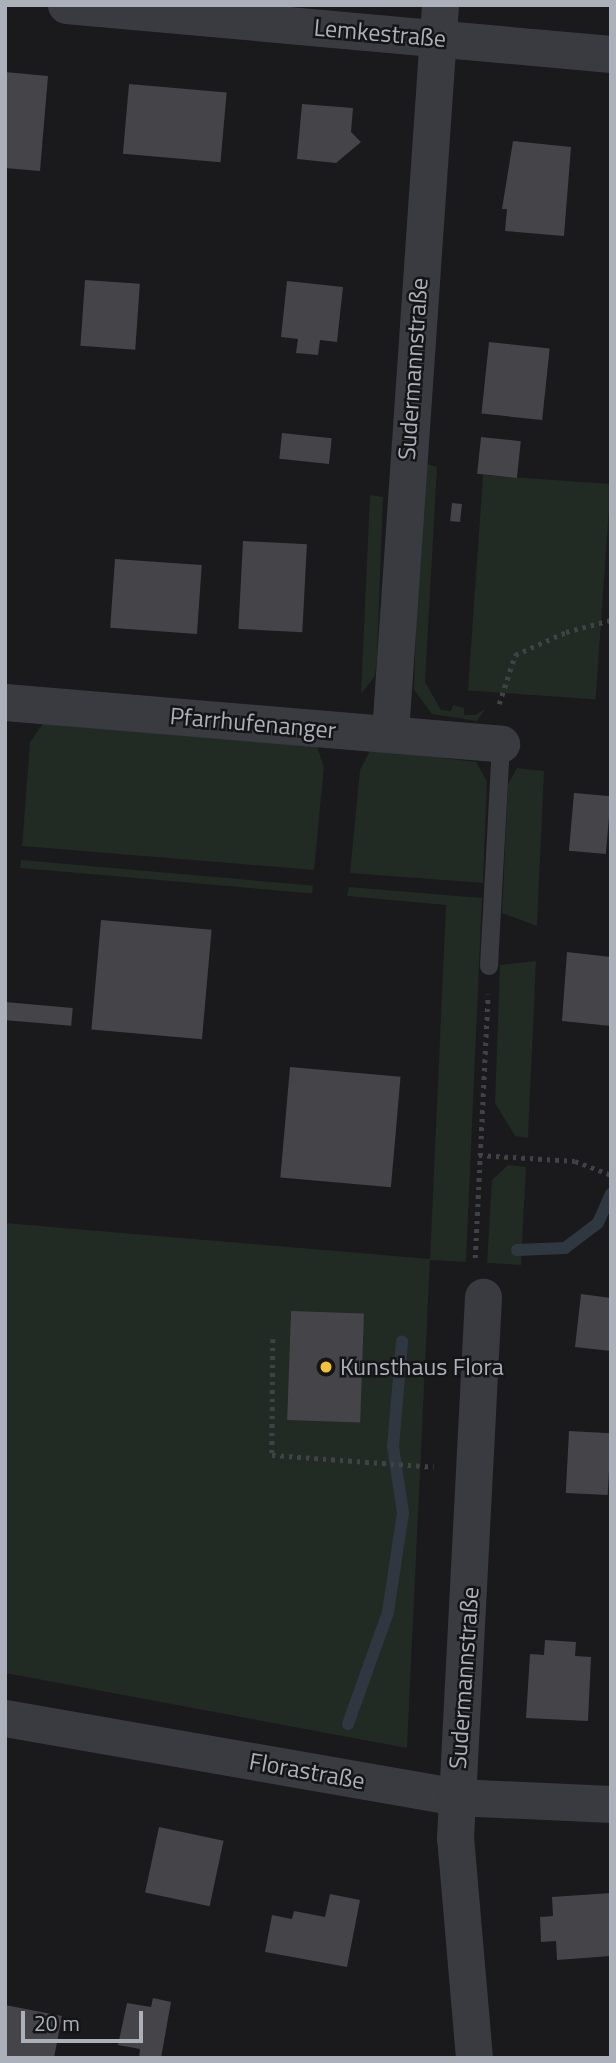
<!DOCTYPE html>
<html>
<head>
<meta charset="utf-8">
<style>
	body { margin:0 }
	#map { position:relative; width:616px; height:2063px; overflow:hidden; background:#1a191c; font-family:"Titillium Web",sans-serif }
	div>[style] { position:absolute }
	.green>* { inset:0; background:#212a23; transform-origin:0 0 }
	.stream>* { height:12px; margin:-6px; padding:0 6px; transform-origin:6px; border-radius:6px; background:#2f3840 }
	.building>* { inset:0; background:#444449; transform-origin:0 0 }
	.path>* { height:4.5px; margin-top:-2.25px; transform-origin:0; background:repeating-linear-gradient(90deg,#404248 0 3.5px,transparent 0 8.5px) }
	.lane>* { height:18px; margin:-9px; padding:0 9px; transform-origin:9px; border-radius:9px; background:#3a3b41 }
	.street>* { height:37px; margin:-18.5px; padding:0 18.5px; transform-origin:18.5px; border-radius:18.5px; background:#3a3b41 }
	.dots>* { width:19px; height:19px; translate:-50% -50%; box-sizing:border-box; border:4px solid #151417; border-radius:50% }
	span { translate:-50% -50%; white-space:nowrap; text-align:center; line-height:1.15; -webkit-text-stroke:5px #151417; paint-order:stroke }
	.street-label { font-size:24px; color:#acb0bb }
	.poi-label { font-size:24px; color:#acb0bb }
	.left { translate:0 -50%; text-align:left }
	.frame { position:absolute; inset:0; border:7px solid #acb0bb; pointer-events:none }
	.scale { position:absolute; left:21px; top:2011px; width:122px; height:32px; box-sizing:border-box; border:4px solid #acb0bb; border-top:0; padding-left:9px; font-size:21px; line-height:24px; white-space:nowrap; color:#acb0bb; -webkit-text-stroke:5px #151417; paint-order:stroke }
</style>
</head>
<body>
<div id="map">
	<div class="green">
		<div style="clip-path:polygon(421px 462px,437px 467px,425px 682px,441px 710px,451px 711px,453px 705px,464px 708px,464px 715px,476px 715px,485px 709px,477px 721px,432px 714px,414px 690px)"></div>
		<div style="left:483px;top:475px;width:128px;height:216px;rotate:4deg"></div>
		<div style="clip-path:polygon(370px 495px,383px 497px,377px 657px,375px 676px,361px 694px)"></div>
		<div style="clip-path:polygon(44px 722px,316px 744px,324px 767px,314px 870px,22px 846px,30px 742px)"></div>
		<div style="clip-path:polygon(371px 749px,476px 762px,487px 781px,483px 883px,350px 873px,360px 770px)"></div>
		<div style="clip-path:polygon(517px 768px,544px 771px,537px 926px,502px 913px,508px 784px)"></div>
		<div style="left:21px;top:860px;width:293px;height:8px;rotate:5deg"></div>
		<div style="clip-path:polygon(349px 887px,482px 898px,466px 1262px,430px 1260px,407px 1748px,5px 1673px,5px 1223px,430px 1259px,446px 905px,347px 896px)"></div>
		<div style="clip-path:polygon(536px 961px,528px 1138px,515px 1136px,495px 1103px,500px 965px)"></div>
		<div style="clip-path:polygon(508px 1165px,526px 1167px,521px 1265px,487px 1263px,492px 1180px)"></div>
	</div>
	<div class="stream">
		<div style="left:517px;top:1250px;width:48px;rotate:-2.4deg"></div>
		<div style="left:565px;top:1248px;width:41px;rotate:-37.1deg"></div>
		<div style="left:598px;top:1223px;width:32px;rotate:-66deg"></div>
		<div style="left:348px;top:1724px;width:119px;rotate:-70.3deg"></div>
		<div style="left:388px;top:1612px;width:100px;rotate:-81.4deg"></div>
		<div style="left:403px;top:1513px;width:67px;rotate:-98.6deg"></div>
		<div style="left:393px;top:1447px;width:106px;rotate:-85.1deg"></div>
	</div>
	<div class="building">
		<div style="clip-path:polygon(5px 72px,48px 76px,40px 171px,5px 168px)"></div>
		<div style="left:129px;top:84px;width:98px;height:70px;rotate:5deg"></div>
		<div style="clip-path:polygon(302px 104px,353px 108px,351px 132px,361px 142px,336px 163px,297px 159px)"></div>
		<div style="clip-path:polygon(513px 141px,571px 147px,564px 236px,505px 231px,507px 209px,502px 209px)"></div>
		<div style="left:85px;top:280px;width:55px;height:66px;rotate:4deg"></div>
		<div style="clip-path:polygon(287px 281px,343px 287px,337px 342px,320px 340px,318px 355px,296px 353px,298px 339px,281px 337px)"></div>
		<div style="left:489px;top:342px;width:61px;height:72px;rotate:6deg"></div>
		<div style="left:282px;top:433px;width:50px;height:26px;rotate:6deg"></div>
		<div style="left:481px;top:437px;width:40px;height:37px;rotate:6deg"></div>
		<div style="left:452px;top:503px;width:10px;height:18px;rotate:6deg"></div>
		<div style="left:243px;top:541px;width:64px;height:88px;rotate:3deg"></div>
		<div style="left:115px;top:559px;width:87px;height:69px;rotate:4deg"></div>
		<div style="left:574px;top:793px;width:37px;height:58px;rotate:5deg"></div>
		<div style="left:101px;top:920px;width:111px;height:110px;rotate:5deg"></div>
		<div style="clip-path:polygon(567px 952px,611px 957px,611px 1026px,562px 1021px)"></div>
		<div style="left:5px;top:1002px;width:68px;height:18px;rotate:5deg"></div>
		<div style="left:290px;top:1067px;width:111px;height:111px;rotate:5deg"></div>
		<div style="clip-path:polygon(581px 1294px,611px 1298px,611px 1351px,575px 1347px)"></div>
		<div style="left:291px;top:1311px;width:73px;height:109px;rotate:2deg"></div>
		<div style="left:569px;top:1431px;width:42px;height:62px;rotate:3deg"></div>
		<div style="clip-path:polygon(545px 1640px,576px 1642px,575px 1656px,591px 1657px,588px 1721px,526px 1718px,530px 1654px,544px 1655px)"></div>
		<div style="left:159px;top:1827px;width:66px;height:67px;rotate:12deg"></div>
		<div style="clip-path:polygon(611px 1893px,611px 1956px,557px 1960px,556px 1941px,541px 1942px,540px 1917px,553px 1916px,552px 1897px)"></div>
		<div style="clip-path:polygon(330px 1894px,360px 1900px,347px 1967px,265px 1952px,272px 1915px,292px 1919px,294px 1911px,325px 1917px)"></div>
		<div style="clip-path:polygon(153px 1998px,171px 2002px,161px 2058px,139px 2058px,140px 2049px,118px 2045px,127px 2003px,151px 2007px)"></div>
		<div style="clip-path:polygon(5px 2005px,62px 2016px,54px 2058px,5px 2058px)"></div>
	</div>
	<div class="path">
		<div style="left:499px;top:704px;width:52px;rotate:-71.9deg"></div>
		<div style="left:515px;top:655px;width:56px;rotate:-24.3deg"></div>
		<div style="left:566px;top:632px;width:47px;rotate:-14.9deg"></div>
		<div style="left:479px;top:1155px;width:96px;rotate:3.6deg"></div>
		<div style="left:575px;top:1161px;width:39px;rotate:21deg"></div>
		<div style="left:475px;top:1258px;width:264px;rotate:-87.2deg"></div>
		<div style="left:273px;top:1339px;width:116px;rotate:90.5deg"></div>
		<div style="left:272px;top:1455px;width:162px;rotate:4.2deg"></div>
	</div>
	<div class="lane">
		<div style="left:489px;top:966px;width:222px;rotate:-86.9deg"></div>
	</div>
	<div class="street">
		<div style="left:66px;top:5px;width:547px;rotate:5.14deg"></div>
		<div style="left:5px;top:702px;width:498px;rotate:4.8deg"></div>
		<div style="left:390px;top:733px;width:730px;rotate:-86.07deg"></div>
		<div style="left:5px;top:1718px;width:458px;rotate:9.9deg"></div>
		<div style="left:456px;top:1797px;width:155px;rotate:2.6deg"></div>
		<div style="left:474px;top:2058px;width:221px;rotate:-94.9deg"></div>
		<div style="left:455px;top:1838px;width:542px;rotate:-87.04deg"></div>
	</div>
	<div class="dots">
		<div style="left:326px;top:1367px;background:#f5c139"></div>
	</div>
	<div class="street-label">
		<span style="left:380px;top:33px;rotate:5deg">Lemkestraße</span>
		<span style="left:413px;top:369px;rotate:-86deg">Sudermannstraße</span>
		<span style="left:253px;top:723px;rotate:5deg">Pfarrhufenanger</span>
		<span style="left:464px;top:1678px;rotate:-86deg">Sudermannstraße</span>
		<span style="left:307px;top:1771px;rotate:10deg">Florastraße</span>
	</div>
	<div class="poi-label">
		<span class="left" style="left:340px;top:1367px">Kunsthaus Flora</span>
	</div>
	<div class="frame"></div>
	<div class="scale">20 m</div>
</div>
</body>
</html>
